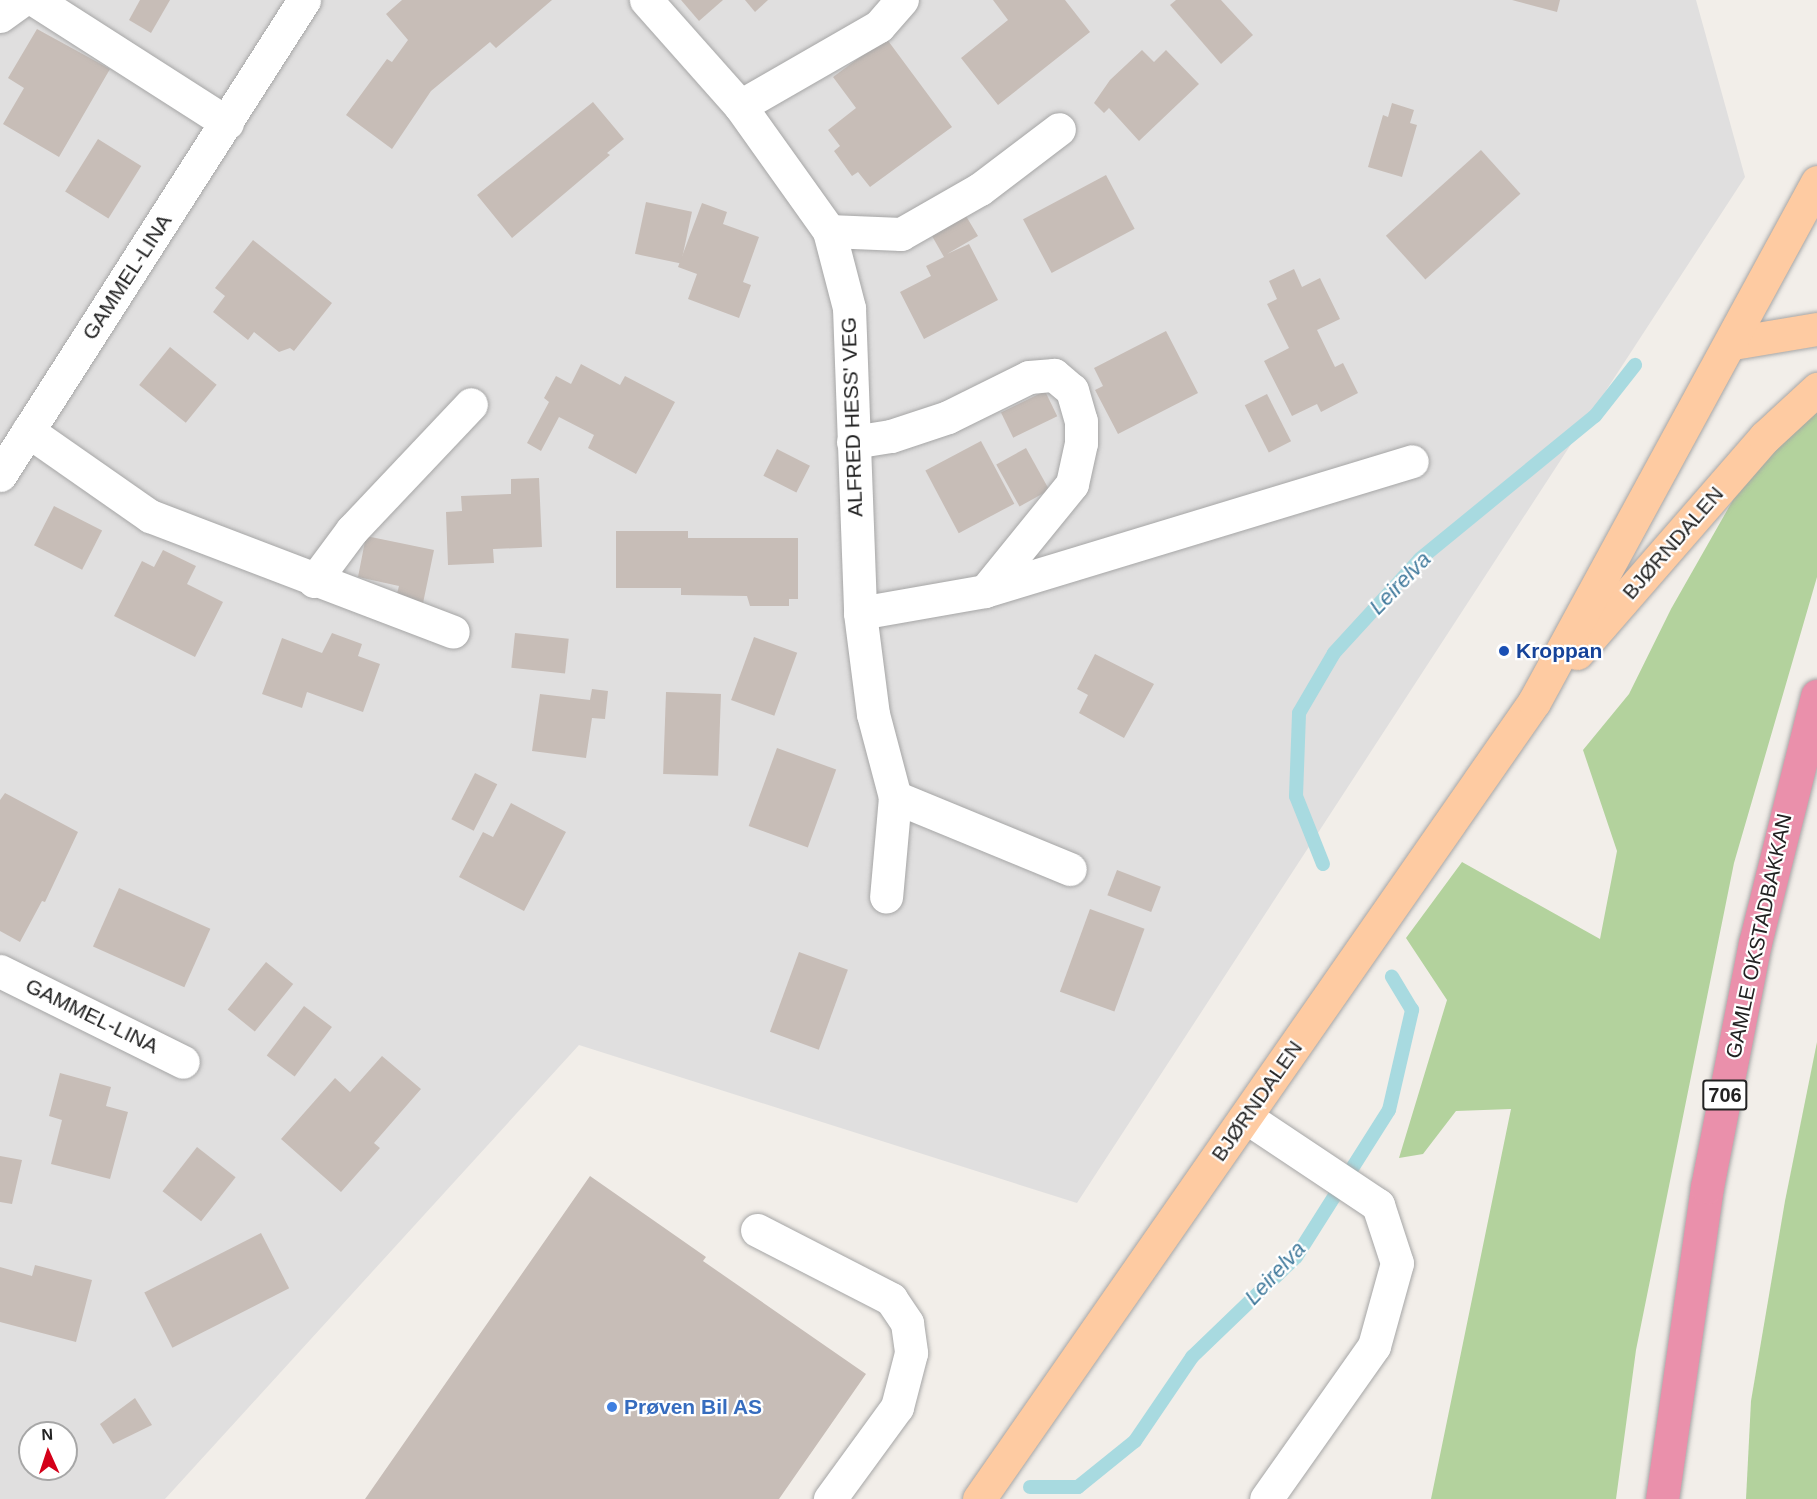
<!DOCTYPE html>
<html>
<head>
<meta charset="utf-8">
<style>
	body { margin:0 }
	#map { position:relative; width:1817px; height:1499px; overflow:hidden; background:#f2eee9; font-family:Helvetica,sans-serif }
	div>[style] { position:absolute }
	.residential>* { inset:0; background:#e0dfdf }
	.forest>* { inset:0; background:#b3d29d }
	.stream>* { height:14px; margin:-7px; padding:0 7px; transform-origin:7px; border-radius:7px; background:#a8dae0 }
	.building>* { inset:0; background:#c7bdb7; transform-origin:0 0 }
	.roads { filter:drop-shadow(0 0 2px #a6a6a6) drop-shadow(0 0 2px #a6a6a6) }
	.minor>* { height:33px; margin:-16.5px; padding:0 16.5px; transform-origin:16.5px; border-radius:16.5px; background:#fff }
	.major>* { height:33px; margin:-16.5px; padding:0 16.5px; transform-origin:16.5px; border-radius:16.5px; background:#fecba2 }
	.highway>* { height:33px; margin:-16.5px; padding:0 16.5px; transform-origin:16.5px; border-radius:16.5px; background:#ea90ab }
	.dots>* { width:16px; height:16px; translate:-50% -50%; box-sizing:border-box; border:3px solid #fff; border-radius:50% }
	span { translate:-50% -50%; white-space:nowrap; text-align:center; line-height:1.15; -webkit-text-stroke:4.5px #fff; paint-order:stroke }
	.shield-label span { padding:2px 4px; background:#fff; border:2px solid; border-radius:4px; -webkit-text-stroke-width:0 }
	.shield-label { font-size:20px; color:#222; font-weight:700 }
	.street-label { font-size:21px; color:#222 }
	.transit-label { font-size:21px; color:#164399; font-weight:700 }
	.left { translate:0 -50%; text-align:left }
	.shop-label { font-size:21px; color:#366cbe; font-weight:700 }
	.water-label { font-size:22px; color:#417a9c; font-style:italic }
	.north { position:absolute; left:18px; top:1421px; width:60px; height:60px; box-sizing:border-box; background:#fff; border:2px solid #a7a7a7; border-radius:50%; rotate:357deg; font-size:16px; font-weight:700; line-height:24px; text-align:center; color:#222 }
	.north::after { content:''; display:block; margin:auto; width:21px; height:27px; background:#d40019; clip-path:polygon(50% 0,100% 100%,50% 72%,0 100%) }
</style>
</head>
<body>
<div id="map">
	<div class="residential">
		<div style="clip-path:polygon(evenodd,0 0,1696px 0,1745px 177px,1077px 1203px,579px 1045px,165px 1499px,0 1499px,0 0,30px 1433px,66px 1433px,66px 1469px,30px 1469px,30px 1433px)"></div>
	</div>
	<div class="forest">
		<div style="clip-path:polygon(1817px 411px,1817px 577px,1734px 863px,1636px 1350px,1616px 1499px,1431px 1499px,1511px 1109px,1456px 1111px,1423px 1154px,1399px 1158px,1447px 1000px,1406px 938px,1462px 862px,1600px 939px,1617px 851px,1583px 750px,1629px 694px,1671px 609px,1754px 463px)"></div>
		<div style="clip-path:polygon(1817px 1042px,1817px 1499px,1746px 1499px,1751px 1401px,1785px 1201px)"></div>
	</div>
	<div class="stream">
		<div style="left:1323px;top:864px;width:73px;rotate:-111.7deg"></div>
		<div style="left:1296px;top:796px;width:83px;rotate:-87.9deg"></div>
		<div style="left:1299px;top:713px;width:69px;rotate:-59.7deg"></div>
		<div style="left:1334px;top:653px;width:127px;rotate:-47.5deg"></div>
		<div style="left:1420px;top:559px;width:226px;rotate:-39.3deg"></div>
		<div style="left:1595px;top:416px;width:65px;rotate:-51.9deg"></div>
		<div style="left:1030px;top:1487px;width:48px"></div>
		<div style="left:1078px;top:1487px;width:73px;rotate:-38.9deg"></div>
		<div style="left:1135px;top:1441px;width:102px;rotate:-55.8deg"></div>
		<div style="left:1192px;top:1357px;width:144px;rotate:-43.9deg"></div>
		<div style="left:1296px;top:1257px;width:174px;rotate:-57.7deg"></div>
		<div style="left:1389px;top:1110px;width:103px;rotate:-77deg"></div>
		<div style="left:1412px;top:1010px;width:39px;rotate:-121deg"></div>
	</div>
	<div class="building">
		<div style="clip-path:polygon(140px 0,170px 0,151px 33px,129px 20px)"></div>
		<div style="clip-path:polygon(402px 0,552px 0,496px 48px,490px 42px,431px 91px,392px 149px,346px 115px,387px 59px,392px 62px,408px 40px,386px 14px)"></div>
		<div style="clip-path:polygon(681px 0,723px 0,699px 21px)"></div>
		<div style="clip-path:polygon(745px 0,768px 0,755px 12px)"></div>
		<div style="clip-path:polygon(993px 0,1065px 0,1090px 32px,998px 105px,961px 58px,1008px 20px)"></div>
		<div style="clip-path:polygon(1176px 0,1221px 0,1253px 35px,1221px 64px,1170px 5px)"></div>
		<div style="clip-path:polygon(1512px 0,1560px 0,1557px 12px)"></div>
		<div style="clip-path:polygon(37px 29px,110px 69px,59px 157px,3px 124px,24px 88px,8px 78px)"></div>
		<div style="clip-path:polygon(886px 38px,952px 127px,870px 187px,858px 172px,852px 176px,834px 151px,840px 146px,828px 130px,856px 108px,833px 77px)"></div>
		<div style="clip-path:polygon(1142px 50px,1154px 62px,1166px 50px,1199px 84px,1139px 141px,1109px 108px,1104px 113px,1094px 103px,1110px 80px)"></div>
		<div style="clip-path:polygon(593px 102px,624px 139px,607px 153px,610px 155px,512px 238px,477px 195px)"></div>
		<div style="clip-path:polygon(1392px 103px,1414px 110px,1410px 123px,1417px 125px,1402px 177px,1368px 167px,1383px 115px,1388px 117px)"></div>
		<div style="left:98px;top:139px;width:51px;height:62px;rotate:32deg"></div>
		<div style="left:1481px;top:150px;width:59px;height:128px;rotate:48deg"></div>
		<div style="left:1106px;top:175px;width:61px;height:94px;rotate:62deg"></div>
		<div style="left:646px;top:202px;width:47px;height:53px;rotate:12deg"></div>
		<div style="clip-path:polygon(702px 203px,727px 212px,723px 224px,759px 237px,743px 282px,751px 285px,739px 318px,688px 299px,697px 274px,678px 267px)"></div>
		<div style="clip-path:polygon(966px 216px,978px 236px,947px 254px,969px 244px,998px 300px,924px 339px,900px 292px,931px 276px,926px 266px,944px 257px,932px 236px)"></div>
		<div style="clip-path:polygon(253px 240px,332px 303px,294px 351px,290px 348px,279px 352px,254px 332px,248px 340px,213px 312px,225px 296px,215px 288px)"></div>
		<div style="clip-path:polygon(1294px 269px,1302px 287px,1320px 278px,1340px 319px,1317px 330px,1335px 367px,1343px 363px,1358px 393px,1321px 412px,1317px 404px,1292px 416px,1264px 361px,1289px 348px,1267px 304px,1277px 299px,1269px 281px)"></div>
		<div style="clip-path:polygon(1166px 331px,1198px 393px,1118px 434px,1095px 390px,1103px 386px,1094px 368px)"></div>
		<div style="left:170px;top:347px;width:60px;height:49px;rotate:39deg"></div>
		<div style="clip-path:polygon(581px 364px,620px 385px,625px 376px,675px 402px,636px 474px,588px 448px,594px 435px,559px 417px,541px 451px,527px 443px,549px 402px,544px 398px,556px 376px,571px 384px)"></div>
		<div style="left:1045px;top:391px;width:28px;height:49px;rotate:64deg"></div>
		<div style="left:1267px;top:394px;width:53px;height:25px;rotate:63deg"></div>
		<div style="left:981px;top:441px;width:71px;height:63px;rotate:62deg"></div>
		<div style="left:1026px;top:448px;width:48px;height:34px;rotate:61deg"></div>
		<div style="left:777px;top:449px;width:37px;height:30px;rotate:27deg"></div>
		<div style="clip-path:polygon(539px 478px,542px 547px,493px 549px,494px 563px,448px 565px,446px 512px,462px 511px,461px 496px,511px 494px,511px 479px)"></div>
		<div style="left:54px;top:506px;width:54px;height:44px;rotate:27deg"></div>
		<div style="clip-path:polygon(616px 531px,688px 531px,688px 538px,798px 538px,798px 599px,789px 599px,789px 606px,750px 606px,747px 596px,681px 595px,681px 588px,616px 588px)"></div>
		<div style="clip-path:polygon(366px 536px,434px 550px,422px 608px,395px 602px,399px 586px,358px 577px)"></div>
		<div style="clip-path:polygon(163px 550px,196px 566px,187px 584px,223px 602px,195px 657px,114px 616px,142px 561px,154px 567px)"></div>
		<div style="clip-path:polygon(332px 633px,362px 644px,358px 656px,380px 664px,363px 712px,307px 692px,302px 708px,262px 694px,282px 638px,322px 653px)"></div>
		<div style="left:515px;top:633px;width:54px;height:35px;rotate:6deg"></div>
		<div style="left:754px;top:637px;width:46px;height:67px;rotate:20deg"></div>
		<div style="clip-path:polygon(1095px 654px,1154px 684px,1124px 738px,1079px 713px,1088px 695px,1077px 689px)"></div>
		<div style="clip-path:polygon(592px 689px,608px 691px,605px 719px,592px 718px,586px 758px,532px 751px,540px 694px,590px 700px)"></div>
		<div style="left:666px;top:692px;width:55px;height:82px;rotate:2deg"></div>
		<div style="left:777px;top:748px;width:63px;height:83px;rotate:20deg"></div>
		<div style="left:475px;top:773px;width:25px;height:52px;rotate:27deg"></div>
		<div style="clip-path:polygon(5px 793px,78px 832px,45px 902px,42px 901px,20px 942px,0 931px,0 800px)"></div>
		<div style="clip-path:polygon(511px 803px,566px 832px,524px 911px,459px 877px,483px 832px,493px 837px)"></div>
		<div style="left:1117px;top:870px;width:47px;height:27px;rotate:21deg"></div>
		<div style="left:119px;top:888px;width:100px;height:64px;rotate:24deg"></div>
		<div style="left:1090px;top:909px;width:58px;height:88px;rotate:20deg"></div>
		<div style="left:799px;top:952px;width:52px;height:85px;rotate:20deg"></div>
		<div style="left:266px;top:962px;width:35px;height:61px;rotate:39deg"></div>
		<div style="left:304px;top:1006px;width:35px;height:62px;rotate:37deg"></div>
		<div style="clip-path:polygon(382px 1056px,421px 1089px,374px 1143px,380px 1148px,341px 1192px,281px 1139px,335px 1078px,350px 1092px)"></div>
		<div style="clip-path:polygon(60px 1073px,111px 1087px,106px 1106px,128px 1112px,110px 1179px,51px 1164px,62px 1120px,49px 1116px)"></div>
		<div style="left:197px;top:1147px;width:49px;height:56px;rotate:38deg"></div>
		<div style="clip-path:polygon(0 1156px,22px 1160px,12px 1204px,0 1202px)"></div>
		<div style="clip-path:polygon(590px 1176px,706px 1257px,703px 1261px,866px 1374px,779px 1499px,365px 1499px)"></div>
		<div style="left:261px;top:1233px;width:62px;height:131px;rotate:63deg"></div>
		<div style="clip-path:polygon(35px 1265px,92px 1280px,76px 1342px,0 1322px,0 1267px,32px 1276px)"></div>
		<div style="clip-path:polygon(135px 1398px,152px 1425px,113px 1444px,100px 1424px)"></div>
	</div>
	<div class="roads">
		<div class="minor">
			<div style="left:35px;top:0;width:228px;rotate:32.6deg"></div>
			<div style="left:646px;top:0;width:142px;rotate:48.4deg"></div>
			<div style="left:740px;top:106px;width:153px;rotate:54.5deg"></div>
			<div style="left:829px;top:231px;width:80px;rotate:75.4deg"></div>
			<div style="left:849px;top:308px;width:305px;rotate:87.9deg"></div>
			<div style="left:860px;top:613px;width:102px;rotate:82.7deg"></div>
			<div style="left:873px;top:714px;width:86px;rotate:75.2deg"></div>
			<div style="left:895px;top:797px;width:100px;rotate:95.1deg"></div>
			<div style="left:0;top:16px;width:27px;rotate:-36deg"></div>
			<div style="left:740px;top:106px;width:160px;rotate:-29.9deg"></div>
			<div style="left:879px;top:26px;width:35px;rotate:-49deg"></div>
			<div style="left:829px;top:231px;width:72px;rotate:2.4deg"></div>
			<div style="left:901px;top:234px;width:91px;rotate:-29.7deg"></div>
			<div style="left:980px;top:189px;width:99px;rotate:-37.2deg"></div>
			<div style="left:28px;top:431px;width:149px;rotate:34.9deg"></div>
			<div style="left:150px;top:516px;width:324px;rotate:20.9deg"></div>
			<div style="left:853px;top:442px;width:38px;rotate:-9deg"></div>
			<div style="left:891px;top:436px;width:60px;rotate:-18.4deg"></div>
			<div style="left:948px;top:417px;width:90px;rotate:-26.3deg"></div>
			<div style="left:1029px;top:377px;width:25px;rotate:-5deg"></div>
			<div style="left:1054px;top:375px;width:23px;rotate:40deg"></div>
			<div style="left:1072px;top:390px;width:32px;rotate:74deg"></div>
			<div style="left:1081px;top:421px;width:22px;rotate:90deg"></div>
			<div style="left:1081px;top:443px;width:42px;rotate:102.4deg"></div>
			<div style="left:1072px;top:484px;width:138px;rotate:129.1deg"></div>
			<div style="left:0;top:475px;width:564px;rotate:-57.38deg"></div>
			<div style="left:314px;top:581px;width:64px;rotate:-53.3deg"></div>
			<div style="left:352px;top:530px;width:173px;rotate:-46.6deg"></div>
			<div style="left:860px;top:613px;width:127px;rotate:-10deg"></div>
			<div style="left:985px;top:591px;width:446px;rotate:-16.9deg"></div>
			<div style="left:895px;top:797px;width:189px;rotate:22.4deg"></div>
			<div style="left:0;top:971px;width:204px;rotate:26.4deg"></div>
			<div style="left:1246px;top:1117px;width:159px;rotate:33.7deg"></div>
			<div style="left:1378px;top:1205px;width:61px;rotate:71.9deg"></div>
			<div style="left:1397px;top:1263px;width:86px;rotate:105.5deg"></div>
			<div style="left:1374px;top:1346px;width:187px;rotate:125.2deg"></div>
			<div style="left:757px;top:1230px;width:151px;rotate:27.2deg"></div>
			<div style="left:891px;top:1299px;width:29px;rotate:56deg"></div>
			<div style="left:907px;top:1323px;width:30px;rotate:82deg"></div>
			<div style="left:911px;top:1353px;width:56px;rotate:104.5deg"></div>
			<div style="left:897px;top:1407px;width:114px;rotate:126.1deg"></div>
		</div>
		<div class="major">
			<div style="left:1733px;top:343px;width:85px;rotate:-9.5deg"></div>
			<div style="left:1577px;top:653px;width:286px;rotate:-49deg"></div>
			<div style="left:1765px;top:437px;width:71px;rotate:-42.7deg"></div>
			<div style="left:979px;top:1499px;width:971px;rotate:-55.15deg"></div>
			<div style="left:1534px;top:702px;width:592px;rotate:-61.44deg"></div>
		</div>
		<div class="highway">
			<div style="left:1662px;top:1499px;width:315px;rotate:-81.8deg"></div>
			<div style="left:1707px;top:1187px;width:249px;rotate:-78.9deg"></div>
			<div style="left:1755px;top:943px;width:255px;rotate:-75.9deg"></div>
		</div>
	</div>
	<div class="dots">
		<div style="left:1504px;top:651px;background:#1a4fb4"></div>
		<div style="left:612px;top:1407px;background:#3f7fe0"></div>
	</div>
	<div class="shield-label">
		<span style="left:1725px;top:1095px">706</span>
	</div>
	<div class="street-label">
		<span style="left:127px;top:277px;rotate:-57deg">GAMMEL-LINA</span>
		<span style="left:852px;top:417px;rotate:-92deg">ALFRED HESS' VEG</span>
		<span style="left:1673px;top:543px;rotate:-49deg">BJØRNDALEN</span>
		<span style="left:1759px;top:936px;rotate:-78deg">GAMLE OKSTADBAKKAN</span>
		<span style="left:92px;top:1016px;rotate:26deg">GAMMEL-LINA</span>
		<span style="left:1257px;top:1101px;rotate:-55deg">BJØRNDALEN</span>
	</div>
	<div class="transit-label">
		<span class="left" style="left:1516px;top:651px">Kroppan</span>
	</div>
	<div class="shop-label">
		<span class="left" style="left:624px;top:1407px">Prøven Bil AS</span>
	</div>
	<div class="water-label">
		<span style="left:1400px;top:583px;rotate:-46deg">Leirelva</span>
		<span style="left:1275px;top:1273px;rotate:-47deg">Leirelva</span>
	</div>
	<div class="north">N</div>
</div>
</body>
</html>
